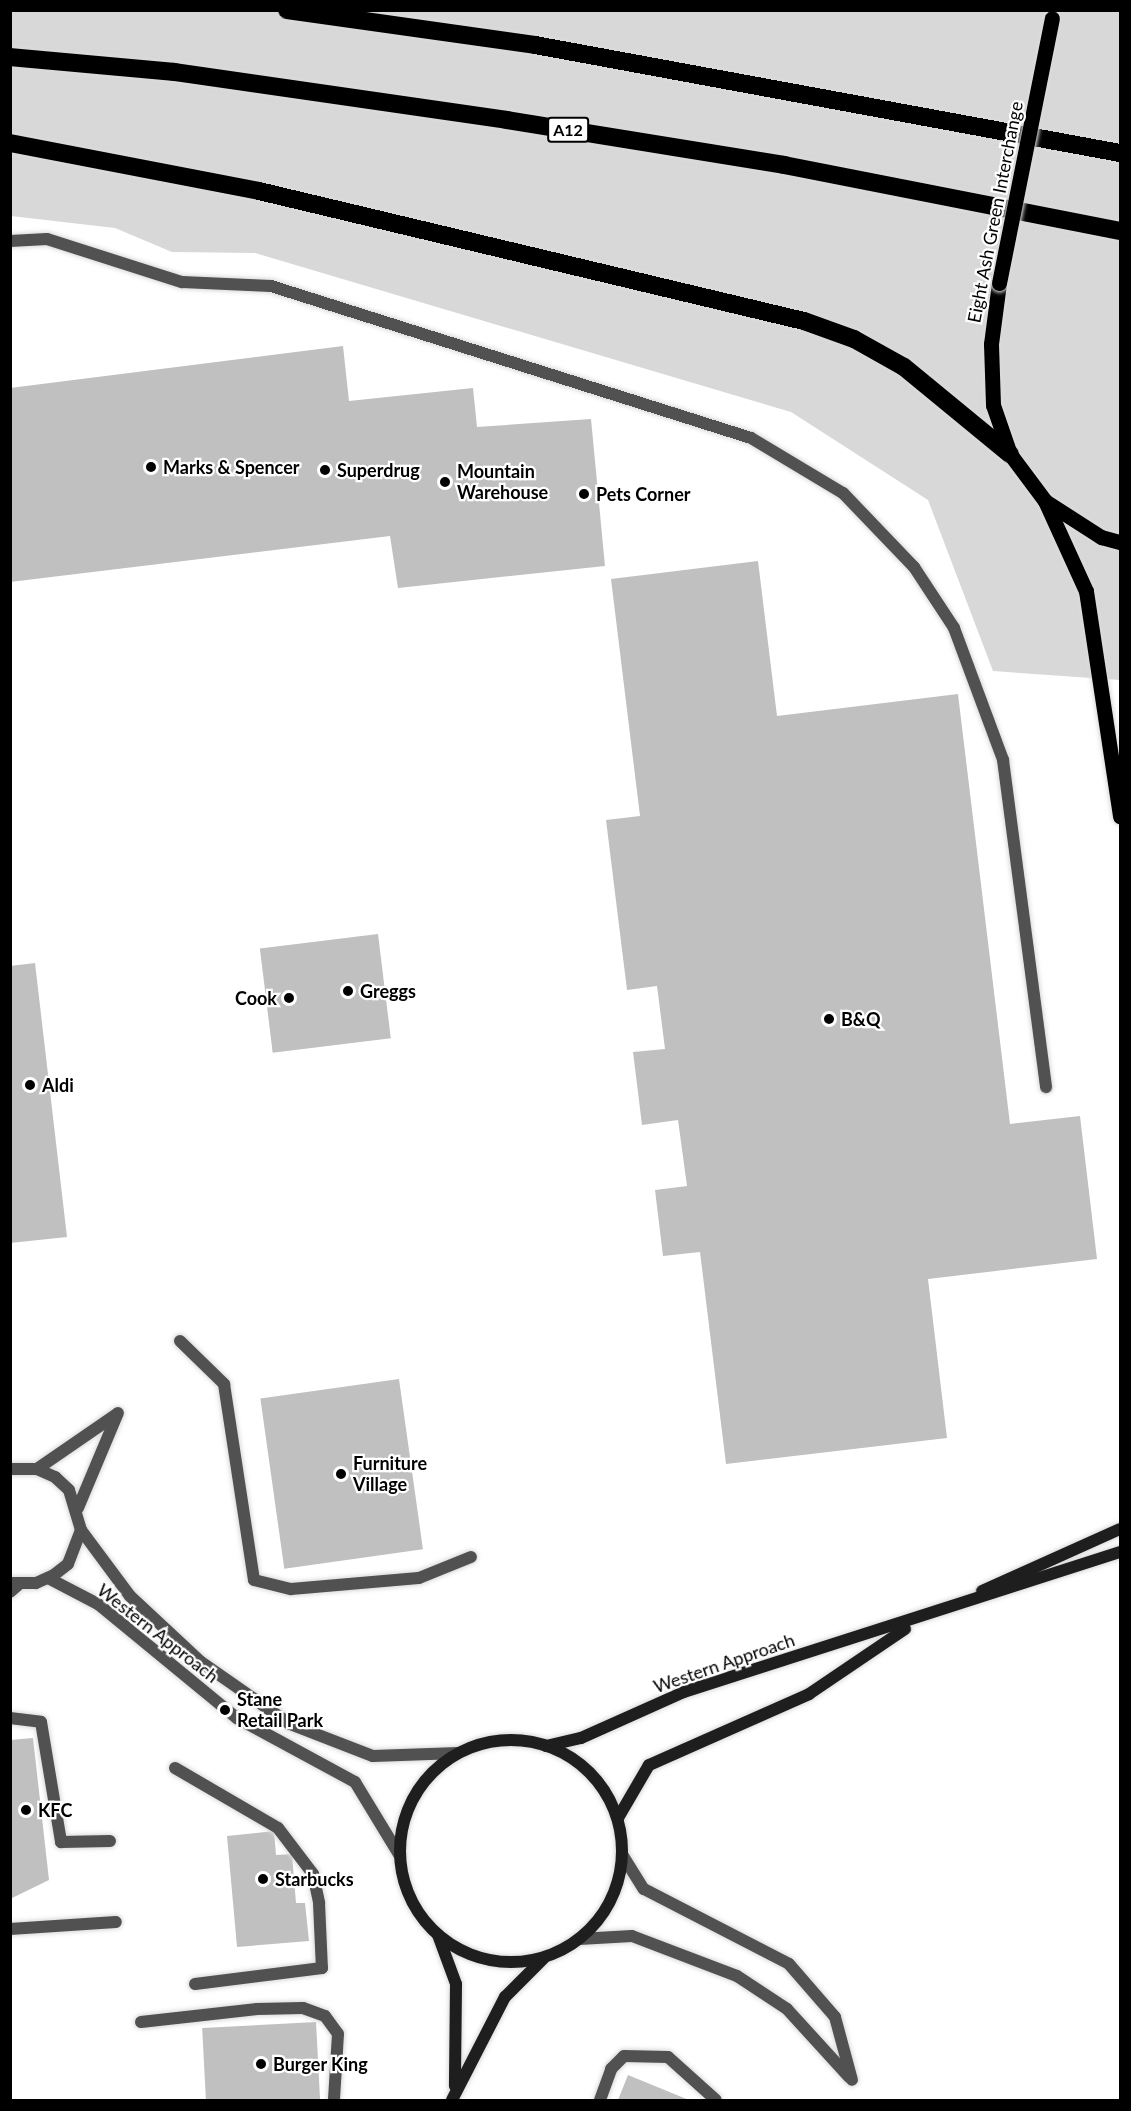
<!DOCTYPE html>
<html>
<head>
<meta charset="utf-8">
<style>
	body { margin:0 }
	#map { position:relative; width:1131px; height:2111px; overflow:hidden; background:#fff; font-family:Lato,sans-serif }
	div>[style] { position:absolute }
	.green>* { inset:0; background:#d8d8d8 }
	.building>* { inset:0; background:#c0c0c0; transform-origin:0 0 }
	.roads { filter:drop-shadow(0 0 2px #dbdbdb) drop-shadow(0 0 2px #dbdbdb) }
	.lane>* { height:12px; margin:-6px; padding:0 6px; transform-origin:6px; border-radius:6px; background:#515151 }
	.street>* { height:12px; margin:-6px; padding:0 6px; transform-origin:6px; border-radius:6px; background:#515151 }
	.secondary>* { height:12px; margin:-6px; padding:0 6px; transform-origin:6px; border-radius:6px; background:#1e1e1e }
	.secondary>.ring { margin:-6px; padding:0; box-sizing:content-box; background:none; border:12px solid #1e1e1e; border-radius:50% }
	.primary>* { height:15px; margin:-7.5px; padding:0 7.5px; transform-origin:7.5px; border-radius:7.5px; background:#000 }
	.highway>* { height:18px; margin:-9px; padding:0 9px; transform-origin:9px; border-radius:9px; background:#000 }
	.bridges { filter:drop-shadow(0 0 2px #dbdbdb) drop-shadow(0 0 2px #dbdbdb) }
	.primary-bridge>* { height:15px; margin:-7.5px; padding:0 7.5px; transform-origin:7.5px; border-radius:7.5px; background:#000 }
	.dots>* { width:16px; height:16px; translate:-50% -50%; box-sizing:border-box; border:3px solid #fff; border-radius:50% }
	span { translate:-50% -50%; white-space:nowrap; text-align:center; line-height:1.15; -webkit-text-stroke:4.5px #fff; paint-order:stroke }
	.shield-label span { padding:2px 4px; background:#fff; border:2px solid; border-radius:4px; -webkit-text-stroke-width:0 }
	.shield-label { font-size:16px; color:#000; font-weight:700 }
	.street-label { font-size:18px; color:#000 }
	.poi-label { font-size:18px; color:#000; font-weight:700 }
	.left { translate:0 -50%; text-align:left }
	.right { translate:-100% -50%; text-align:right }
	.frame { position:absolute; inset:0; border:12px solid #000; pointer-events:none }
</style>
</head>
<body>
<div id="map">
	<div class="green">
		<div style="clip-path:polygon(10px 11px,1120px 11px,1120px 680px,993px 671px,928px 500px,791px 412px,255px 253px,172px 252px,115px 228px,11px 216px)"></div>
	</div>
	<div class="building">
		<div style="clip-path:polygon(343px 346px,349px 401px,473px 388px,477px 427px,591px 419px,605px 566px,398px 588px,390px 536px,10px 582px,10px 388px)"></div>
		<div style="clip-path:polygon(758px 561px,777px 716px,958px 694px,1010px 1124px,1080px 1116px,1097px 1259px,928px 1279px,947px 1438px,726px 1464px,700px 1252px,663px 1256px,655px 1190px,687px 1186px,678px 1120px,642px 1125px,633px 1052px,665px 1049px,657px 986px,627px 990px,606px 820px,640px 816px,611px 579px)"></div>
		<div style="left:378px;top:934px;width:105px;height:119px;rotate:83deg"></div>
		<div style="clip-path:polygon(35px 963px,67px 1237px,10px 1243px,10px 966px)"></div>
		<div style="left:399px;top:1379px;width:172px;height:140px;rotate:82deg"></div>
		<div style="clip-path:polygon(33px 1738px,49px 1880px,10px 1899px,10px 1740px)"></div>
		<div style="clip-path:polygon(274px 1831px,276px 1855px,292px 1854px,296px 1903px,305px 1903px,309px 1941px,237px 1947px,227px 1836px)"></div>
		<div style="left:316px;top:2022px;width:78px;height:114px;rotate:87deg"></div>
		<div style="clip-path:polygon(628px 2075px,689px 2100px,618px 2100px)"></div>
	</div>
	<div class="roads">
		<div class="lane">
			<div style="left:10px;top:241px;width:37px;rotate:-3deg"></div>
			<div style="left:47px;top:239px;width:142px;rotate:17.7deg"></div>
			<div style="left:182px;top:282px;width:89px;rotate:2.6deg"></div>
			<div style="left:271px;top:286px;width:503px;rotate:17.57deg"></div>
			<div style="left:751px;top:438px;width:107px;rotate:30.9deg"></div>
			<div style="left:843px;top:493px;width:103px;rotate:46.2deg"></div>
			<div style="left:914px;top:567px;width:73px;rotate:56.7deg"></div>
			<div style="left:954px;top:628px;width:141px;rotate:69.6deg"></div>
			<div style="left:1003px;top:760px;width:330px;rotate:82.5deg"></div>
			<div style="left:180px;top:1341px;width:62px;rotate:44.3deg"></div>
			<div style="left:224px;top:1384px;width:198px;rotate:81.3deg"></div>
			<div style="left:254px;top:1580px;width:38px;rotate:14deg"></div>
			<div style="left:291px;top:1589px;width:128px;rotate:-4.9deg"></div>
			<div style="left:419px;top:1578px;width:56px;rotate:-22deg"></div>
			<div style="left:37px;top:1469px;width:97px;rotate:-34.5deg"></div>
			<div style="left:78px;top:1508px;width:103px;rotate:-67.2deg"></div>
			<div style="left:10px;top:1592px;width:11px;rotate:-41deg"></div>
			<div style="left:10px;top:1718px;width:31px;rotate:7deg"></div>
			<div style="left:41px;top:1722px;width:122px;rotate:80.5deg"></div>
			<div style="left:61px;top:1842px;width:49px;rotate:-1.2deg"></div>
			<div style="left:175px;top:1768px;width:119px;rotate:30.2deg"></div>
			<div style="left:278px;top:1828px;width:58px;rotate:52.7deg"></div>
			<div style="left:313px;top:1874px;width:30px;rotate:78deg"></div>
			<div style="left:319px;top:1903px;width:65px;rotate:87.4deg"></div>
			<div style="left:322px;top:1968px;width:128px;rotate:172.8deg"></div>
			<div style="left:623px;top:1856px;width:39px;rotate:58deg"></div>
			<div style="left:644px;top:1889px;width:163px;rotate:27.3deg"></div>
			<div style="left:789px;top:1964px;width:70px;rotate:49deg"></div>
			<div style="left:835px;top:2017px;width:65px;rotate:74.9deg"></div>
			<div style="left:10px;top:1929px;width:106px;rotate:-3.8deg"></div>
			<div style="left:579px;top:1939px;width:53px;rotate:-3.2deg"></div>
			<div style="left:632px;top:1936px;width:112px;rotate:20.9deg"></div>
			<div style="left:737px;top:1976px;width:60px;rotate:33.4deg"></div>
			<div style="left:787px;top:2009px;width:92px;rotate:47.6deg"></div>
			<div style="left:141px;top:2022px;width:117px;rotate:-6.4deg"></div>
			<div style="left:257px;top:2009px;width:46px;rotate:-1.2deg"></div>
			<div style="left:303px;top:2008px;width:23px;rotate:20deg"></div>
			<div style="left:325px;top:2016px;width:22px;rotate:54deg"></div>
			<div style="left:338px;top:2034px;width:66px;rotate:93.5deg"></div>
			<div style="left:600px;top:2100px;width:33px;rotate:-70deg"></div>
			<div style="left:611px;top:2069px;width:18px;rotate:-45deg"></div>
			<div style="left:624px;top:2056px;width:44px;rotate:1.3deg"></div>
			<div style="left:668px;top:2057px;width:64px;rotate:41.9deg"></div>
		</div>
		<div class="street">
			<div style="left:10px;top:1469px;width:27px"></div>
			<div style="left:37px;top:1469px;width:20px;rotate:24deg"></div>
			<div style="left:55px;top:1477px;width:19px;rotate:43deg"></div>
			<div style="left:69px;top:1490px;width:42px;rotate:73.3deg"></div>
			<div style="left:81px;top:1530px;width:36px;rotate:111deg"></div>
			<div style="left:68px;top:1564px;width:18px;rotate:142deg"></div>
			<div style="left:54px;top:1575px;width:20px;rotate:156deg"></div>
			<div style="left:36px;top:1583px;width:26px;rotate:180deg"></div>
			<div style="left:81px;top:1530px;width:82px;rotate:53.4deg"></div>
			<div style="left:130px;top:1596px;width:97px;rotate:42.9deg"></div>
			<div style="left:201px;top:1662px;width:108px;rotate:34.9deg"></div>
			<div style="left:290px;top:1724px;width:89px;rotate:21.1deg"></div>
			<div style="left:373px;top:1756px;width:85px;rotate:-2deg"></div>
			<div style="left:48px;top:1578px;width:56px;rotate:27.5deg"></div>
			<div style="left:98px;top:1604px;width:180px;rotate:39.4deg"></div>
			<div style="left:237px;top:1718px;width:134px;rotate:28.5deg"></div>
			<div style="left:355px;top:1782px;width:87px;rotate:58.7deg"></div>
		</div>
		<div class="secondary">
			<div style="left:982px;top:1591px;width:151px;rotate:-24.2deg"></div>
			<div class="ring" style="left:400px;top:1740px;width:210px;height:210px"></div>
			<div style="left:546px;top:1746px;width:36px;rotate:-13deg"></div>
			<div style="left:581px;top:1738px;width:113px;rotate:-24.1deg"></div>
			<div style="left:684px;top:1692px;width:458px;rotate:-17.8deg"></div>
			<div style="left:618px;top:1818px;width:61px;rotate:-59.7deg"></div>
			<div style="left:649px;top:1765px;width:175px;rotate:-23.9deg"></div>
			<div style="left:809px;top:1694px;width:116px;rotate:-34.1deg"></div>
			<div style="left:438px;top:1935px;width:52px;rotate:69.8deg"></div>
			<div style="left:456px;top:1984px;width:102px;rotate:90.6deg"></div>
			<div style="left:452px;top:2100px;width:116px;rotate:-62.8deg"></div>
			<div style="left:505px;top:1997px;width:55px;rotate:-45deg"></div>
		</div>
		<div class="primary">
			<div style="left:999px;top:283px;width:62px;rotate:97.5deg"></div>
			<div style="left:991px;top:344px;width:61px;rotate:88.1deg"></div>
			<div style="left:993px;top:405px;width:52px;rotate:70.9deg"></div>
			<div style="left:1010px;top:454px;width:59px;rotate:53.3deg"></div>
			<div style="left:1045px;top:501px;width:67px;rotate:32.7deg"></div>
			<div style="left:1101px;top:537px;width:20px;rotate:15deg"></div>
			<div style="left:1045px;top:501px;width:99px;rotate:65.5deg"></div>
			<div style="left:1086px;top:591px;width:228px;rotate:81.4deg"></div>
		</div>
		<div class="highway">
			<div style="left:287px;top:10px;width:250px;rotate:8deg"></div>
			<div style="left:535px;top:45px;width:595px;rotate:10.46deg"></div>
			<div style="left:10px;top:57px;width:165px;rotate:5.2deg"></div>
			<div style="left:174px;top:72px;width:336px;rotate:8.2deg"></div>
			<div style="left:507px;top:120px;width:281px;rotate:9.2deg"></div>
			<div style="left:784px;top:165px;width:342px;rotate:11.1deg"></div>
			<div style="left:10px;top:143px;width:254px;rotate:10.9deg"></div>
			<div style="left:259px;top:191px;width:560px;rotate:13.42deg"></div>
			<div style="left:804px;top:321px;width:53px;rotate:19.8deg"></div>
			<div style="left:854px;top:339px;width:57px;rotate:29.2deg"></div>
			<div style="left:904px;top:367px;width:137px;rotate:39.4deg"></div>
		</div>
	</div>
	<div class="bridges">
		<div class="primary-bridge">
			<div style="left:999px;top:283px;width:270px;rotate:-78.7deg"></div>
		</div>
	</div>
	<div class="dots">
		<div style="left:151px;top:467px;background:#000"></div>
		<div style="left:325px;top:470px;background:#000"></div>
		<div style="left:445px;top:482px;background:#000"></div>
		<div style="left:584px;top:494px;background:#000"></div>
		<div style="left:348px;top:991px;background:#000"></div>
		<div style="left:289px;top:998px;background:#000"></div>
		<div style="left:829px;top:1019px;background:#000"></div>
		<div style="left:30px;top:1085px;background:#000"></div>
		<div style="left:341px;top:1474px;background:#000"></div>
		<div style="left:225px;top:1710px;background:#000"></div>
		<div style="left:26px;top:1810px;background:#000"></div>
		<div style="left:263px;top:1879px;background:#000"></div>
		<div style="left:261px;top:2064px;background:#000"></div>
	</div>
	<div class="shield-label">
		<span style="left:568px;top:130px">A12</span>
	</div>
	<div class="street-label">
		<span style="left:995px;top:212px;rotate:-79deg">Eight Ash Green Interchange</span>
		<span style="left:158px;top:1633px;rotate:38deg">Western Approach</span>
		<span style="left:724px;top:1663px;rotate:-19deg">Western Approach</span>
	</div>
	<div class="poi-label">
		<span class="left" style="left:163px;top:467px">Marks &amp; Spencer</span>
		<span class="left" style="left:337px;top:470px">Superdrug</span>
		<span class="left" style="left:457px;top:482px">Mountain<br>Warehouse</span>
		<span class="left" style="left:596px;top:494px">Pets Corner</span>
		<span class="left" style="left:360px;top:991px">Greggs</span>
		<span class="right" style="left:277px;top:998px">Cook</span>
		<span class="left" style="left:841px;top:1019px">B&amp;Q</span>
		<span class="left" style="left:42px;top:1085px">Aldi</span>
		<span class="left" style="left:353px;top:1474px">Furniture<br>Village</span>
		<span class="left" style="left:237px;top:1710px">Stane<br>Retail Park</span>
		<span class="left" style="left:38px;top:1810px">KFC</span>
		<span class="left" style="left:275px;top:1879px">Starbucks</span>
		<span class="left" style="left:273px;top:2064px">Burger King</span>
	</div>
	<div class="frame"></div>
</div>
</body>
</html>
